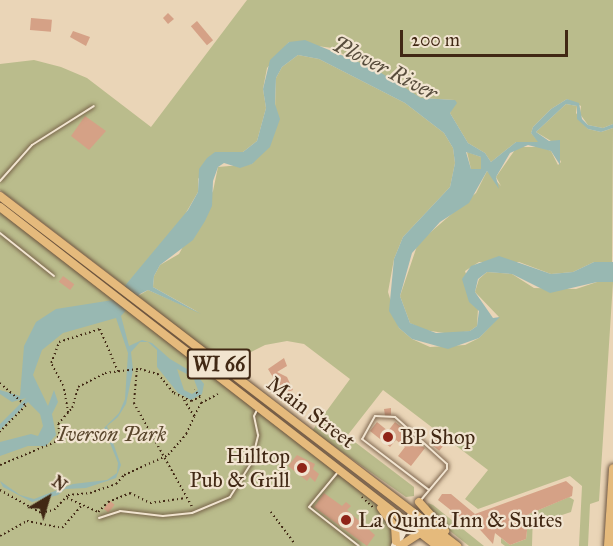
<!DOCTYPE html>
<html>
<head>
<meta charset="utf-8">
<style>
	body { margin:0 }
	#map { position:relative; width:613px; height:546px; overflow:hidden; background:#ead5b7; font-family:"IM FELL Great Primer",serif }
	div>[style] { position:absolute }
	.green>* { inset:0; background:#babc8c }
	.water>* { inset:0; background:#98b8b2 }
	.building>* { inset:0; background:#d5a186; transform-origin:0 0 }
	.path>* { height:1.5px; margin-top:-0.75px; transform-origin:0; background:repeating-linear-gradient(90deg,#412814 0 1.5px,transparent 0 4.5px) }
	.roads { filter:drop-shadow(0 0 2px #6b533d) drop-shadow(0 0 2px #6b533d) }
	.lane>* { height:2px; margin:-1px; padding:0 1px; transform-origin:1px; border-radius:1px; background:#f1e4d0 }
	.secondary>* { height:8px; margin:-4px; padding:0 4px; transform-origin:4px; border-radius:4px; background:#f1e4d0 }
	.primary>* { height:8px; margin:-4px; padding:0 4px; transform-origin:4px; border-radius:4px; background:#e5ba7c }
	.highway>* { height:9px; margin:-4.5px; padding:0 4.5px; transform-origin:4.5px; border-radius:4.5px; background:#e5ba7c }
	.dots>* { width:16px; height:16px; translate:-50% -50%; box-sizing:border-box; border:3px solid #f1e4d0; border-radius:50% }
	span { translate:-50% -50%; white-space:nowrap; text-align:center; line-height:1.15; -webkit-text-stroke:4.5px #f1e4d0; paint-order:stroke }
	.shield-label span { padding:2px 4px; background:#f1e4d0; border:2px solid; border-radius:4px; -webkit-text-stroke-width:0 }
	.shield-label { font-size:20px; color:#412814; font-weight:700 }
	.street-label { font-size:21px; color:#412814 }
	.park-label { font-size:21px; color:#59462c; font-style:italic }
	.poi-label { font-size:21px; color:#412814 }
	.left { translate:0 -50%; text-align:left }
	.right { translate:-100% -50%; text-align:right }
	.water-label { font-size:22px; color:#574c3c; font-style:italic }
	.north { position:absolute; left:18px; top:468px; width:60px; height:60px; -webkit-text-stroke:4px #f1e4d0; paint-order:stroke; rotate:38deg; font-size:16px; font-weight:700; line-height:24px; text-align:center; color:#412814 }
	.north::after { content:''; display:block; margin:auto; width:21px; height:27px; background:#412814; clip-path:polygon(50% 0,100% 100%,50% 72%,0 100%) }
	.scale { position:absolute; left:400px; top:30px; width:168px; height:27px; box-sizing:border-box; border:3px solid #412814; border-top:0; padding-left:8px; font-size:18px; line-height:21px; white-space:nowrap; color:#412814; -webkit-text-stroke:4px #f1e4d0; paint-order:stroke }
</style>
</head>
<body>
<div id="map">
	<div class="green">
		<div style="clip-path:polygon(247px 0,613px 0,613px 124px,603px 128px,588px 125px,580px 114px,581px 106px,567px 99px,551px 109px,533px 127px,531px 133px,539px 142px,516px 142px,491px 162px,485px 153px,468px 143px,450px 113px,455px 100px,421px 98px,332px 48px,289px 42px,267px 68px,263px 89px,266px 108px,257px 141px,243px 152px,217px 152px,198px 179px,198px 192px,180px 223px,125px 286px,0 190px,0 64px,34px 60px,61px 67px,87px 78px,151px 127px)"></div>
		<div style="clip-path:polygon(298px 55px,319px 59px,405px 103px,444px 133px,453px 148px,455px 163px,450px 187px,403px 237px,394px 259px,388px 292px,399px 328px,412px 339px,430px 347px,465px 345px,479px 338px,499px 317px,475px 292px,479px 279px,487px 272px,512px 274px,534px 288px,576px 289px,597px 282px,613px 282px,599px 501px,590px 504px,588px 546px,579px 546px,582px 486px,570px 476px,478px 509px,465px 499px,488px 470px,383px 390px,347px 436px,414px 487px,414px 496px,406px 497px,312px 431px,350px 379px,304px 344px,287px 341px,265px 345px,249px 353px,234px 371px,138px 296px,148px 290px,198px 312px,153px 287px,154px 276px,160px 265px,179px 254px,213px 191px,218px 167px,252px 164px,275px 109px,276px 78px,282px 67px)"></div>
		<div style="clip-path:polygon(566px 104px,577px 106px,576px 113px,588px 129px,601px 132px,613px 128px,612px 262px,594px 262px,573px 272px,551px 274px,519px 262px,479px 262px,465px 271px,478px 309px,477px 326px,470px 331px,451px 334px,424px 330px,410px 323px,400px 296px,418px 243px,476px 193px,487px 171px,501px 186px,496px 177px,517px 147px,541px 147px,551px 151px,558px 165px,561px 162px,551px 141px,536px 132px)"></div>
		<div style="clip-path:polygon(467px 152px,481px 157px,481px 169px,471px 169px)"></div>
		<div style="clip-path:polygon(0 207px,406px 522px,395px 546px,0 546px)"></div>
		<div style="clip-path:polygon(569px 497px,574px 500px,571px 512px,541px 522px,536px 511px)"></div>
		<div style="clip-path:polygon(428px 503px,433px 505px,484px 546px,469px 546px,431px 516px)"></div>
		<div style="clip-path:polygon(533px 512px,532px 546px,505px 546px,501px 543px,501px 538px,510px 545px,526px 539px,529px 514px)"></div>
	</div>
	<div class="water">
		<div style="clip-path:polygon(evenodd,305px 40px,375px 69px,421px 98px,455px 100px,457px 103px,450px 113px,468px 143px,485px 153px,491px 162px,516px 142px,538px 142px,531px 133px,533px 127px,551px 109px,567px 99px,579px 103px,582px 119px,588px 125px,603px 128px,613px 124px,613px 128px,601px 132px,588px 129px,577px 119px,577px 106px,566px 104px,536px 132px,549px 141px,560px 140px,560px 165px,551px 151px,528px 145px,510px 153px,496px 177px,499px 189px,487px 171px,469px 203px,440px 222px,412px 253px,400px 296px,410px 323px,436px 333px,470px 331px,477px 326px,479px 311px,469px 302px,462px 279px,471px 266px,499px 256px,551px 274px,573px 272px,594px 262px,613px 262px,613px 282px,597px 282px,550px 293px,512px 274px,487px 272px,478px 279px,475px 292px,493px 318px,500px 317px,479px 338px,448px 349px,412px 339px,399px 328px,389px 311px,394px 259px,403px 237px,450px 187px,455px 163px,453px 148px,444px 133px,405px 103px,319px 59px,298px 55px,282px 67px,276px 78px,275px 104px,280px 119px,270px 147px,252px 164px,240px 168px,224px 163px,218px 167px,213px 181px,212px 206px,205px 221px,193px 240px,160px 265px,154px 276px,153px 287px,201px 314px,148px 290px,140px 294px,121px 316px,129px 346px,142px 340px,152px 343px,170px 359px,197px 375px,204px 384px,202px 394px,191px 400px,178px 393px,157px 367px,157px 350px,148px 342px,140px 342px,131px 352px,133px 370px,126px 404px,118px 417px,107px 426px,121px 465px,116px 478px,86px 488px,65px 489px,58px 495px,32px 502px,3px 487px,0 481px,20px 495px,34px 499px,73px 484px,107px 480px,117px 473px,118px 463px,104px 428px,119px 413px,125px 399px,128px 353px,116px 318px,63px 333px,42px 350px,33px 375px,48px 406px,54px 390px,58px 402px,52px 414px,56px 435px,46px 446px,28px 446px,0 456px,0 442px,31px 434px,38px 436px,43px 426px,40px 414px,28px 402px,0 430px,0 424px,26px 398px,12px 402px,0 394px,0 390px,20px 396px,24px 346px,36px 322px,56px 309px,113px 300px,188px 210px,198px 192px,199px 169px,207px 158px,215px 152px,243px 152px,257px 141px,266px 108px,263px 89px,270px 60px,289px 42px,305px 40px,466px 152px,481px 157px,481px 169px,471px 169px,466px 152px,305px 40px,177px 369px,193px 377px,198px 390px,192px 394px,184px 390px,177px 369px)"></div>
	</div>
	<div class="building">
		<div style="clip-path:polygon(168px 13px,174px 19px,168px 24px,163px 18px)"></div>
		<div style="left:31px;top:18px;width:21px;height:12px;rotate:5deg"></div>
		<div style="left:197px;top:21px;width:25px;height:8px;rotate:50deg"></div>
		<div style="clip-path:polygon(73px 31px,90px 37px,86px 46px,70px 37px)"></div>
		<div style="clip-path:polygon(85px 116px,106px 131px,89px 150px,71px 136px)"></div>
		<div style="left:63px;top:276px;width:14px;height:7px;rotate:36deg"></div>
		<div style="clip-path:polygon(284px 358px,287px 366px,277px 372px,287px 377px,293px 390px,283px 394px,268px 369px)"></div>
		<div style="clip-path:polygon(391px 408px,391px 415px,385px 416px,384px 409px)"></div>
		<div style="clip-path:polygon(377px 422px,388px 431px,395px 422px,404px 429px,401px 434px,425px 448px,411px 466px,398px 456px,405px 447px,396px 440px,390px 447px,370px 431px)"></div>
		<div style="left:436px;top:434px;width:13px;height:11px;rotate:39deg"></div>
		<div style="clip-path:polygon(297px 455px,315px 464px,313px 469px,319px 474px,315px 482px,310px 477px,307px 481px,288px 466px)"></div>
		<div style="clip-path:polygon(566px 481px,573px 487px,572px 496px,529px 514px,526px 539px,510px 545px,495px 533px,493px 544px,472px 521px,467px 523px,438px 500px,442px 494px,451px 494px,475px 514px)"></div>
		<div style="clip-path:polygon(324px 493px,342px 506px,346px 502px,351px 506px,347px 510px,375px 535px,367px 546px,314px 507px)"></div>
		<div style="left:110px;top:501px;width:6px;height:10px;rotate:39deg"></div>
	</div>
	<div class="path">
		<div style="left:137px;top:371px;width:32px;rotate:95deg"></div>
		<div style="left:134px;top:403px;width:120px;rotate:60.7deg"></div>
		<div style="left:0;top:383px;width:35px;rotate:41deg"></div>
		<div style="left:26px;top:406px;width:37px;rotate:135deg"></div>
		<div style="left:68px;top:413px;width:27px;rotate:-100deg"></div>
		<div style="left:63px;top:386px;width:26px;rotate:-118deg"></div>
		<div style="left:51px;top:363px;width:22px;rotate:-69deg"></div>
		<div style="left:59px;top:342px;width:43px;rotate:-17.6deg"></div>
		<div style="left:100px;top:329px;width:46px;rotate:66.8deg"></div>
		<div style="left:194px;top:416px;width:15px;rotate:-62deg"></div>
		<div style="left:201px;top:403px;width:19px;rotate:-28deg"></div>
		<div style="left:0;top:465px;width:60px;rotate:-22.7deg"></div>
		<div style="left:55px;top:442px;width:9px;rotate:-63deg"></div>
		<div style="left:59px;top:434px;width:10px;rotate:-96deg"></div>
		<div style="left:58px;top:424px;width:21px;rotate:-49deg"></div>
		<div style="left:72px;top:408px;width:22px;rotate:-74deg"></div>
		<div style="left:78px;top:387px;width:30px;rotate:-27deg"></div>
		<div style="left:105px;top:373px;width:35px;rotate:-7deg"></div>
		<div style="left:140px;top:369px;width:19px;rotate:16deg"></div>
		<div style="left:158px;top:374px;width:25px;rotate:50deg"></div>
		<div style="left:174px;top:393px;width:19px;rotate:25deg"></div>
		<div style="left:191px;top:401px;width:10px;rotate:-24deg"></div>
		<div style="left:200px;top:397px;width:9px;rotate:-131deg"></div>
		<div style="left:0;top:490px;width:47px;rotate:29.3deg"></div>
		<div style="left:41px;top:513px;width:13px;rotate:-13deg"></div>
		<div style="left:54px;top:510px;width:21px;rotate:-47deg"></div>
		<div style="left:68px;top:495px;width:22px;rotate:-5deg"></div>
		<div style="left:90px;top:493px;width:28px;rotate:-19deg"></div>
		<div style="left:116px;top:484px;width:12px;rotate:-48deg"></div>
		<div style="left:124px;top:475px;width:48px;rotate:-24.4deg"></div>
		<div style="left:168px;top:455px;width:28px;rotate:-49deg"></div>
		<div style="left:186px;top:434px;width:19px;rotate:-65deg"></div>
		<div style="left:194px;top:417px;width:21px;rotate:-121deg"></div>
		<div style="left:362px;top:497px;width:16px;rotate:43deg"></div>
		<div style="left:67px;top:498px;width:34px;rotate:24deg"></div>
		<div style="left:98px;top:512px;width:14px;rotate:-45deg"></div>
		<div style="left:108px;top:502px;width:24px;rotate:-22deg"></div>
		<div style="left:130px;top:493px;width:22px;rotate:27deg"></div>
		<div style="left:150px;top:503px;width:36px;rotate:-8deg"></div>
		<div style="left:271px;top:512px;width:40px;rotate:53deg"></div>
		<div style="left:0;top:536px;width:31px;rotate:-29deg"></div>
		<div style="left:27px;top:521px;width:36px;rotate:11deg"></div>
		<div style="left:62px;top:528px;width:30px;rotate:-49deg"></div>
	</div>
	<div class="roads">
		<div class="lane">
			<div style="left:0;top:181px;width:48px;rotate:-48.4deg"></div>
			<div style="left:32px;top:145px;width:73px;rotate:-32.2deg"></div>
			<div style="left:0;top:233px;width:69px;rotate:38.5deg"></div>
			<div style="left:338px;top:472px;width:45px;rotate:129.6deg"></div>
			<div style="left:309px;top:507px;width:63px;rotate:38deg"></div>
			<div style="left:421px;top:500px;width:40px;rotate:-50deg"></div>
			<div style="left:447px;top:469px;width:5px;rotate:-90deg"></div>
			<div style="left:447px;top:464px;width:70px;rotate:-137.9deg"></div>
			<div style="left:395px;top:417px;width:20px;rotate:-177deg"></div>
			<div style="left:375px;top:416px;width:26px;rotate:119deg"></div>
			<div style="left:362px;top:439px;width:84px;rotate:37.3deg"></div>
			<div style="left:99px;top:518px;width:22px;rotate:-18deg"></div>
			<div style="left:120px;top:511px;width:43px;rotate:6.6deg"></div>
			<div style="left:163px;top:516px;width:29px;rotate:-6deg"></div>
			<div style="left:192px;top:513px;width:41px;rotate:-22.8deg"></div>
			<div style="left:230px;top:497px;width:39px;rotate:-58deg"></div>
			<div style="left:251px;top:464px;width:30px;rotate:-76deg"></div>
			<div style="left:258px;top:435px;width:19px;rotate:-102deg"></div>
			<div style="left:254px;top:416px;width:7px;rotate:-63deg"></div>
		</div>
		<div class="secondary">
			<div style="left:395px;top:546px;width:38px;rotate:-62deg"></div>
		</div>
		<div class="primary">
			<div style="left:0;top:196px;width:576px;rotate:37.45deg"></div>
			<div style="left:0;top:207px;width:553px;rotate:37.8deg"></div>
			<div style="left:419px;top:502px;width:39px;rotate:48deg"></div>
			<div style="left:381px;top:508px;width:24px;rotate:54deg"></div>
			<div style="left:395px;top:527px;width:14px;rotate:86deg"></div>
			<div style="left:406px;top:522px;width:10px"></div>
			<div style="left:416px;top:522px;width:39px;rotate:38deg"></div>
			<div style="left:400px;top:546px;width:24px;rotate:-33deg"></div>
		</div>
		<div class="highway">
			<div style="left:608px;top:546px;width:78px;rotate:-86.3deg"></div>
		</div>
	</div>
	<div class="dots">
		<div style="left:388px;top:437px;background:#8f2418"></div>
		<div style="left:302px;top:468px;background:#8f2418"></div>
		<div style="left:346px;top:520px;background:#8f2418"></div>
	</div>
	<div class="shield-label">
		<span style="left:219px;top:364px">WI 66</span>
	</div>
	<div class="street-label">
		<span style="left:311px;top:412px;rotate:37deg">Main Street</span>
	</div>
	<div class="park-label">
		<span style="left:112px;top:434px">Iverson Park</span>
	</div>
	<div class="poi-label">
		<span class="left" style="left:400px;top:437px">BP Shop</span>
		<span class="right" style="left:290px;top:468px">Hilltop<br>Pub &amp; Grill</span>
		<span class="left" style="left:358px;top:520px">La Quinta Inn &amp; Suites</span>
	</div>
	<div class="water-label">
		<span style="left:385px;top:68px;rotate:27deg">Plover River</span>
	</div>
	<div class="north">N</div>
	<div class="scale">200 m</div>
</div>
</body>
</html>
